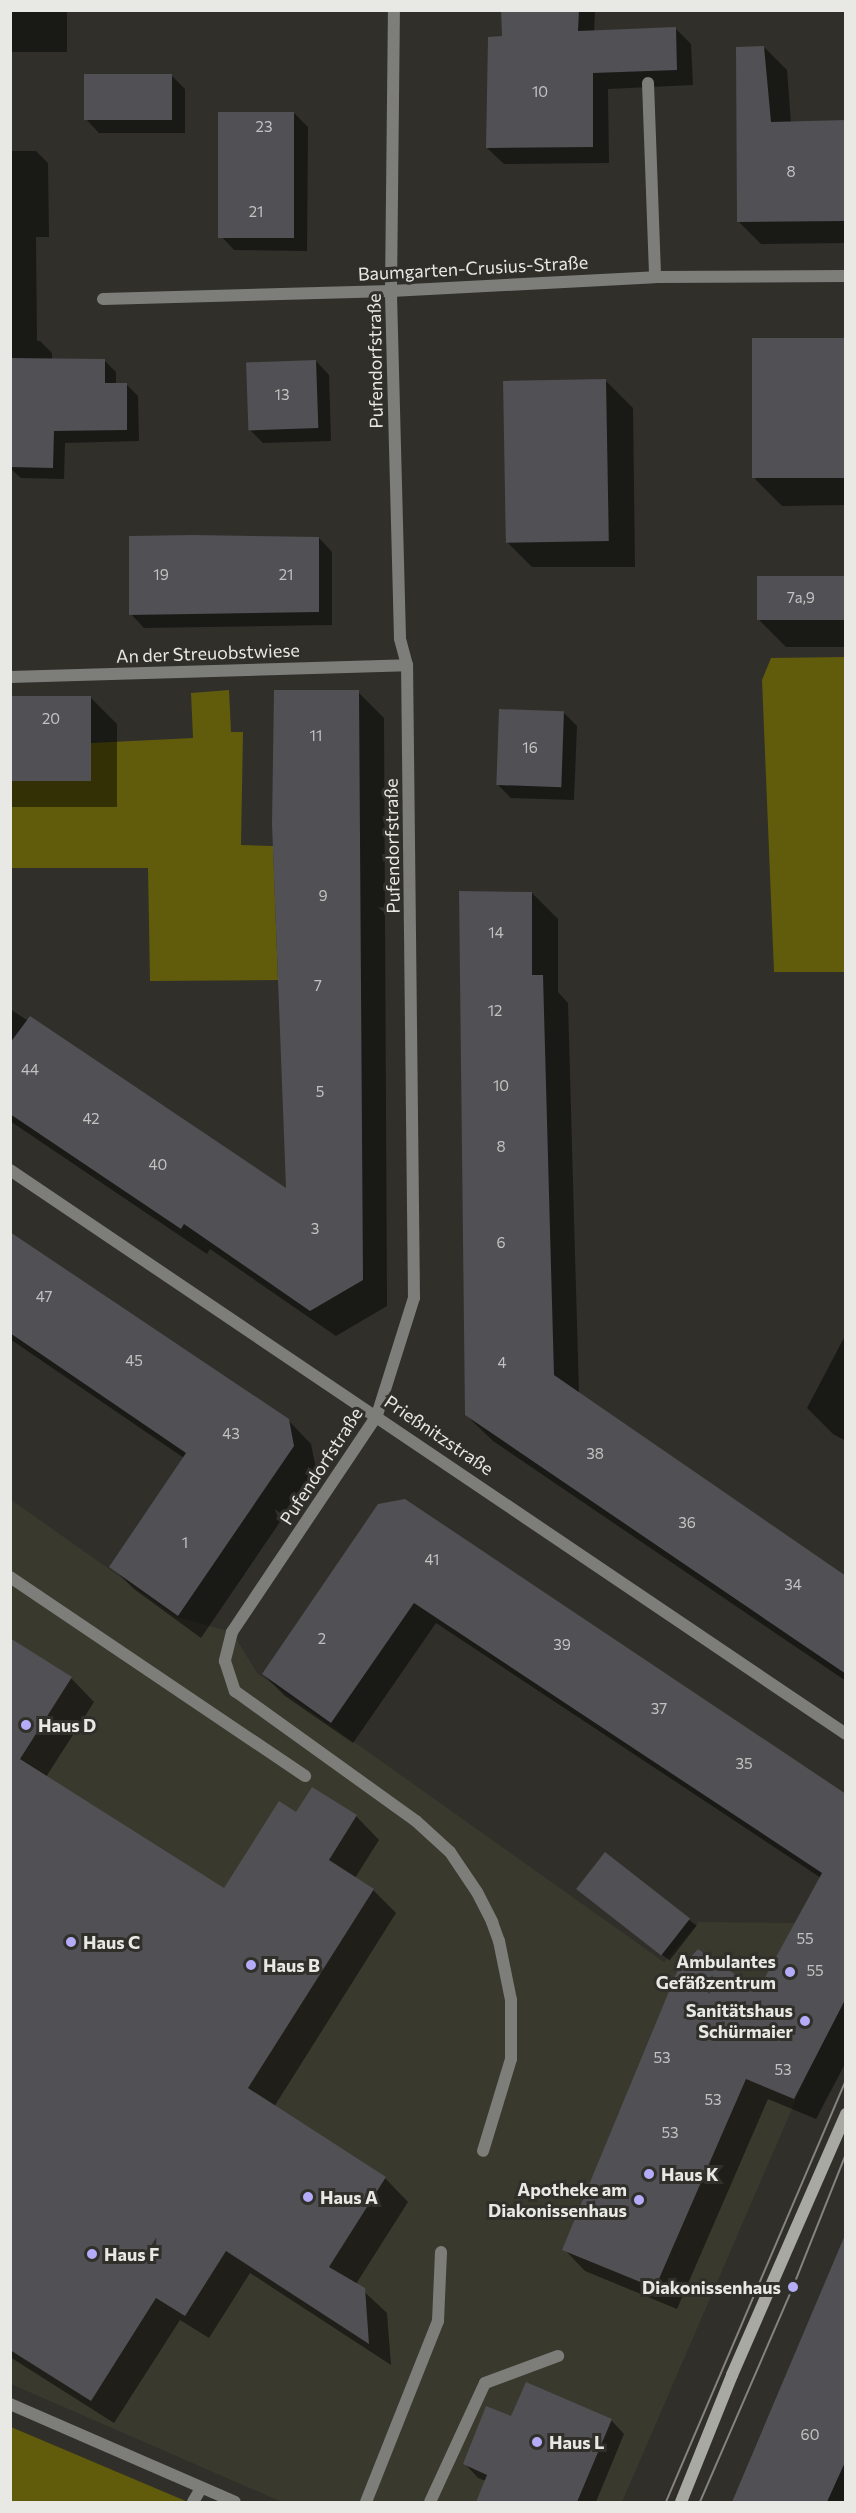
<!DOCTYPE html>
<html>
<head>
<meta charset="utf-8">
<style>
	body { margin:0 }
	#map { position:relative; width:856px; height:2513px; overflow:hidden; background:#302f2a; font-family:Commissioner,sans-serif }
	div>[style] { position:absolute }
	.built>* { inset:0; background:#3a392e }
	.green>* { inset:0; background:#615b0c }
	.shadow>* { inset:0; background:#0007; transform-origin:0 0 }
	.building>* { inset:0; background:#505055; transform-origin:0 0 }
	.lane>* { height:12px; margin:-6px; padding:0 6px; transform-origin:6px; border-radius:6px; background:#7d7d7a }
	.street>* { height:12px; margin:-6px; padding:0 6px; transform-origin:6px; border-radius:6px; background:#7d7d7a }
	.secondary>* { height:12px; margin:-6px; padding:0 6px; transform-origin:6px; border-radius:6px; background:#a9a9a4 }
	.tram>* { height:1.5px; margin:-0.75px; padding:0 0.75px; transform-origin:0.75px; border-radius:0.75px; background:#84837f }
	.dots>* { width:16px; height:16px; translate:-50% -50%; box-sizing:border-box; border:3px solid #302f2a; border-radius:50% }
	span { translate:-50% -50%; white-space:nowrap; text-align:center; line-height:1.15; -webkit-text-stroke:6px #302f2a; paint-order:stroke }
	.number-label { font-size:15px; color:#c2c2c0 }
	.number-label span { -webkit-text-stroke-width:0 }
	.street-label { font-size:18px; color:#e8e8e4 }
	.poi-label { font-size:18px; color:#e8e8e4; font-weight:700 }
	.left { translate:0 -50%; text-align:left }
	.right { translate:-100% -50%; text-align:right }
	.frame { position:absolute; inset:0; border:12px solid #e8e8e4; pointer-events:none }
</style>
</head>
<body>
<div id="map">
	<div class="built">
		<div style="clip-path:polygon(10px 1499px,177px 1617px,232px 1632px,257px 1673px,664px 1962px,699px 1922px,796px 1923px,810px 2067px,622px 2502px,282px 2502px,11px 2384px)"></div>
	</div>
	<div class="green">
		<div style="clip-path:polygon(845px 657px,845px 972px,774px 972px,762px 680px,771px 658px)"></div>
		<div style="clip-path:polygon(229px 690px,231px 732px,243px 732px,241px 845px,273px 846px,278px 980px,150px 981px,148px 868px,11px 868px,10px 781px,91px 781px,91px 743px,193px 738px,191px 693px)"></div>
		<div style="clip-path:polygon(11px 2427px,188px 2502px,11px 2502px)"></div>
	</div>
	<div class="shadow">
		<div style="left:10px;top:10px;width:57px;height:42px"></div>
		<div style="clip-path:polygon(502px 10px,595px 10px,594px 32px,675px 28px,691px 44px,693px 85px,608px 89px,609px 163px,504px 164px,487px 148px,504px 37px)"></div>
		<div style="clip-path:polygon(764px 47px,787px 70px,791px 123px,846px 122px,846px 243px,761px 244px,738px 221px)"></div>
		<div style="clip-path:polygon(171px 75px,185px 89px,185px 133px,99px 133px,86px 119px)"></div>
		<div style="clip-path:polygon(294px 113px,308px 127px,307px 251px,234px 250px,221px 236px)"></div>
		<div style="clip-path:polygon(10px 151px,36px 151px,48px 163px,49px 237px,36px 237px,37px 341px,40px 341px,52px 353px,52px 360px,104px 360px,116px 372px,116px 384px,126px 384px,138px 396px,139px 441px,65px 443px,64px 479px,21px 478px,10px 468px)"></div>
		<div style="clip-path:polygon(846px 340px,846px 505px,782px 506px,755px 479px)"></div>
		<div style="clip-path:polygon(316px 361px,329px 375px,331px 441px,263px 443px,249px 429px)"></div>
		<div style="clip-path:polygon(606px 381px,633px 408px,635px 567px,532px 567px,505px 540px)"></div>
		<div style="clip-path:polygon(319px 538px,332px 552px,332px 625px,144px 628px,131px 614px)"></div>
		<div style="clip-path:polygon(846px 578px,846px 647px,786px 647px,759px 620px)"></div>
		<div style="clip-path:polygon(358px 692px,384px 718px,387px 1306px,336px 1336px,210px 1249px,207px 1254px,10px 1121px,10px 1009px,287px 1191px)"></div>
		<div style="clip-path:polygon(10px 697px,90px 697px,117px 724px,117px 807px,10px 807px)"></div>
		<div style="clip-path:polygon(563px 712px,577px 726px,574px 800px,511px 798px,497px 784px)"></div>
		<div style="clip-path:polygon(532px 893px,558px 919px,558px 992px,568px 1003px,579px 1395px,846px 1578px,846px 1681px,493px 1441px,466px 1415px)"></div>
		<div style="clip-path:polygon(10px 1234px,288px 1420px,311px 1444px,316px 1469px,201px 1638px,134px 1589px,111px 1566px,184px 1458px,10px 1339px)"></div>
		<div style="clip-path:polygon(846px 1334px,846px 1441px,833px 1434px,807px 1408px)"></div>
		<div style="clip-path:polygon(379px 1505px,846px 1795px,846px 2062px,816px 2119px,768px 2099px,677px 2309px,585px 2271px,564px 2249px,759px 1992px,821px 1878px,436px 1623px,353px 1743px,285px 1696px,263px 1674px)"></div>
		<div style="clip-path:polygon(10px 1640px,71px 1678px,94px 1702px,46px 1777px,224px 1890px,296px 1814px,312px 1789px,356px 1816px,379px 1840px,355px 1878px,373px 1890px,396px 1913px,274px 2107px,385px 2178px,408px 2202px,356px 2284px,387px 2313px,391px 2365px,250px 2273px,209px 2338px,180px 2320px,114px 2423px,10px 2357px)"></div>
		<div style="left:606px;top:1855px;width:115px;height:44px;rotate:38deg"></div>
		<div style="clip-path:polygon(846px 2238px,846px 2502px,734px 2502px)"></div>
		<div style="clip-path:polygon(611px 2420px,624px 2434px,596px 2502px,477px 2502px,486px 2481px,478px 2478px,465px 2464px)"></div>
	</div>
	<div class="building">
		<div style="clip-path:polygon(501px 10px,579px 10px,578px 31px,676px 27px,677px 70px,593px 73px,593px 147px,486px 148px,488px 37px,502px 36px)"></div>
		<div style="clip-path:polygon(764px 46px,771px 122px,846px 120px,846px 221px,737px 222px,736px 47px)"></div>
		<div style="left:84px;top:74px;width:88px;height:46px"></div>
		<div style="left:294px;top:112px;width:126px;height:76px;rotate:90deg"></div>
		<div style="left:846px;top:338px;width:140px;height:94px;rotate:90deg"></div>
		<div style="clip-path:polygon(10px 358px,105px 359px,105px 383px,127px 383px,127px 430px,54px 431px,53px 468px,10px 467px)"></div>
		<div style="left:316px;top:360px;width:68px;height:70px;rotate:88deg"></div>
		<div style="left:606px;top:379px;width:162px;height:103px;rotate:89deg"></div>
		<div style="clip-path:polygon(193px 535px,319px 537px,319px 612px,129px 615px,129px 536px)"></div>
		<div style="left:757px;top:576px;width:89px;height:44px"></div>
		<div style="clip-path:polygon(274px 690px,359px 690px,363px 1280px,310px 1311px,184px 1224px,181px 1229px,10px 1114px,10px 1043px,30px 1016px,286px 1188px,272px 824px)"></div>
		<div style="left:10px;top:696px;width:81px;height:85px"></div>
		<div style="left:499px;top:709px;width:65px;height:76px;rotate:2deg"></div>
		<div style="clip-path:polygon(459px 891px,532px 892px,532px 975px,543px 975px,554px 1375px,846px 1576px,846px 1674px,465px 1415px)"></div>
		<div style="clip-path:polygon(10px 1232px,289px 1419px,294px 1446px,178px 1616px,109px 1567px,186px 1453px,10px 1333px)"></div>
		<div style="clip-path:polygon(405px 1499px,846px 1794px,846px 1998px,794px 2099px,746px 2079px,655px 2288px,562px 2250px,677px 1972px,698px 1949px,758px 1990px,822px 1873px,414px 1603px,331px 1723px,262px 1674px,378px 1504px)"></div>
		<div style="clip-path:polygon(10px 1638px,72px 1677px,20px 1759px,224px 1888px,279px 1801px,296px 1812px,312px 1787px,357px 1815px,329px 1860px,374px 1889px,248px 2088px,386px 2177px,329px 2267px,365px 2288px,369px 2344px,226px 2251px,185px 2316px,156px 2298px,91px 2401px,10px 2350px)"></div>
		<div style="left:605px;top:1852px;width:108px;height:47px;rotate:38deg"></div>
		<div style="clip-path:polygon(845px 2235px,846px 2460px,827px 2502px,732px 2502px)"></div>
		<div style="clip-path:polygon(526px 2382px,612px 2419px,577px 2502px,476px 2502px,487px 2475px,463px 2464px,486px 2406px,511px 2416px)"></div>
	</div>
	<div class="lane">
		<div style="left:648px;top:83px;width:194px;rotate:87.9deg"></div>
		<div style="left:10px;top:1577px;width:356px;rotate:34deg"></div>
		<div style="left:232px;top:1632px;width:30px;rotate:104deg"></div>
		<div style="left:225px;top:1661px;width:32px;rotate:72deg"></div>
		<div style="left:235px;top:1691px;width:223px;rotate:35.7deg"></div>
		<div style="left:416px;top:1821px;width:46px;rotate:42.4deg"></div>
		<div style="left:450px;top:1852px;width:48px;rotate:56deg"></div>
		<div style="left:477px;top:1892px;width:34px;rotate:63deg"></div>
		<div style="left:492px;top:1922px;width:20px;rotate:70deg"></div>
		<div style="left:499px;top:1941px;width:60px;rotate:78.5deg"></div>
		<div style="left:511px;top:2000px;width:59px;rotate:90deg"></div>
		<div style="left:511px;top:2059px;width:96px;rotate:106.9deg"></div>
		<div style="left:10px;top:2404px;width:245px;rotate:23.5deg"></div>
		<div style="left:193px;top:2502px;width:16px;rotate:-60deg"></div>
		<div style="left:366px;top:2502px;width:195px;rotate:-68.3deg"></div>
		<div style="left:438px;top:2321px;width:69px;rotate:-87.5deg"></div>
		<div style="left:430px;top:2502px;width:131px;rotate:-65.2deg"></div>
		<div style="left:485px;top:2383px;width:78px;rotate:-20.3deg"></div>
	</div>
	<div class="street">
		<div style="left:103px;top:299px;width:288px;rotate:-1.6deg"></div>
		<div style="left:391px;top:291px;width:264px;rotate:-3deg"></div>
		<div style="left:655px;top:277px;width:191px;rotate:-0.3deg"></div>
		<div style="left:10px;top:677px;width:397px;rotate:-1.7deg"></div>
		<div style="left:10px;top:1170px;width:1008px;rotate:34.01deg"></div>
		<div style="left:232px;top:1632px;width:261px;rotate:-56.2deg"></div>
		<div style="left:377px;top:1415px;width:123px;rotate:-72.5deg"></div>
		<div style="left:414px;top:1298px;width:633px;rotate:-90.63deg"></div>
		<div style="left:407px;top:665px;width:28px;rotate:-105deg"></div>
		<div style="left:400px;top:638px;width:347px;rotate:-91.5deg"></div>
		<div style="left:391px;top:291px;width:281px;rotate:-89.4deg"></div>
	</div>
	<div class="secondary">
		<div style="left:681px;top:2502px;width:137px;rotate:-68.1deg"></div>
		<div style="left:732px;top:2375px;width:285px;rotate:-66.4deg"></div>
	</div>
	<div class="tram">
		<div style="left:666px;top:2502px;width:460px;rotate:-66.9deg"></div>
		<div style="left:700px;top:2502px;width:234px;rotate:-66.6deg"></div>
		<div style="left:793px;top:2287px;width:143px;rotate:-68.3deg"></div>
	</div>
	<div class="dots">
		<div style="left:26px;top:1725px;background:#b4acf9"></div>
		<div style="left:71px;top:1942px;background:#b4acf9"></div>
		<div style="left:251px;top:1965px;background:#b4acf9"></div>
		<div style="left:790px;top:1972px;background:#b4acf9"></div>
		<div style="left:805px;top:2021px;background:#b4acf9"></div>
		<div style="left:649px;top:2174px;background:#b4acf9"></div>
		<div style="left:308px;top:2197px;background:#b4acf9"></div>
		<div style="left:639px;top:2200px;background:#b4acf9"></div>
		<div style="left:92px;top:2254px;background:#b4acf9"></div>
		<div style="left:793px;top:2287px;background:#b4acf9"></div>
		<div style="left:537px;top:2442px;background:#b4acf9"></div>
	</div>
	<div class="number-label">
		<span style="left:540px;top:92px">10</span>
		<span style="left:264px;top:127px">23</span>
		<span style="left:791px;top:172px">8</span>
		<span style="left:256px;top:212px">21</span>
		<span style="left:282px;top:395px">13</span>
		<span style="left:161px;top:575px">19</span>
		<span style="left:286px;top:575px">21</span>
		<span style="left:801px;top:598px">7a,9</span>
		<span style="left:51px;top:719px">20</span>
		<span style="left:316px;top:736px">11</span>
		<span style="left:530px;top:748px">16</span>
		<span style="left:323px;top:896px">9</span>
		<span style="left:496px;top:933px">14</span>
		<span style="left:318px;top:986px">7</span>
		<span style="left:495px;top:1011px">12</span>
		<span style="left:30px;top:1070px">44</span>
		<span style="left:501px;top:1086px">10</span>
		<span style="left:320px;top:1092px">5</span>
		<span style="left:91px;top:1119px">42</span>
		<span style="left:501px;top:1147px">8</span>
		<span style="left:158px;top:1165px">40</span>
		<span style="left:315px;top:1229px">3</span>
		<span style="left:501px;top:1243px">6</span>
		<span style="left:44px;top:1297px">47</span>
		<span style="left:134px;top:1361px">45</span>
		<span style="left:502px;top:1363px">4</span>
		<span style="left:231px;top:1434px">43</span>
		<span style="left:595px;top:1454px">38</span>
		<span style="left:687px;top:1523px">36</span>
		<span style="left:185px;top:1543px">1</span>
		<span style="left:432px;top:1560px">41</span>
		<span style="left:793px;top:1585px">34</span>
		<span style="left:322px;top:1639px">2</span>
		<span style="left:562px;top:1645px">39</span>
		<span style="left:659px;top:1709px">37</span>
		<span style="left:744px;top:1764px">35</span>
		<span style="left:805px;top:1939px">55</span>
		<span style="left:815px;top:1971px">55</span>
		<span style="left:662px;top:2058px">53</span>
		<span style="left:783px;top:2070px">53</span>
		<span style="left:713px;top:2100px">53</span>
		<span style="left:670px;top:2133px">53</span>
		<span style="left:810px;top:2435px">60</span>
	</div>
	<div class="street-label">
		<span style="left:473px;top:268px;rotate:-3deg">Baumgarten-Crusius-Straße</span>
		<span style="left:375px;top:361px;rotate:-91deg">Pufendorfstraße</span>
		<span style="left:208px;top:653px;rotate:-2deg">An der Streuobstwiese</span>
		<span style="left:392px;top:846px;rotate:-91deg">Pufendorfstraße</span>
		<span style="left:439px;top:1435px;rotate:34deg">Prießnitzstraße</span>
		<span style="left:321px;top:1466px;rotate:-57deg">Pufendorfstraße</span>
	</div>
	<div class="poi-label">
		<span class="left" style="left:38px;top:1725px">Haus D</span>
		<span class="left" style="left:83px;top:1942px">Haus C</span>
		<span class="right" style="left:776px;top:1972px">Ambulantes<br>Gefäßzentrum</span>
		<span class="left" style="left:263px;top:1965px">Haus B</span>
		<span class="right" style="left:793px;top:2021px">Sanitätshaus<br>Schürmaier</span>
		<span class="left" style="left:661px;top:2174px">Haus K</span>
		<span class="right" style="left:627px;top:2200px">Apotheke am<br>Diakonissenhaus</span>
		<span class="left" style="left:320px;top:2197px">Haus A</span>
		<span class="left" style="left:104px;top:2254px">Haus F</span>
		<span class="right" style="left:781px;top:2287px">Diakonissenhaus</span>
		<span class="left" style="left:549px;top:2442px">Haus L</span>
	</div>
	<div class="frame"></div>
</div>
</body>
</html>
